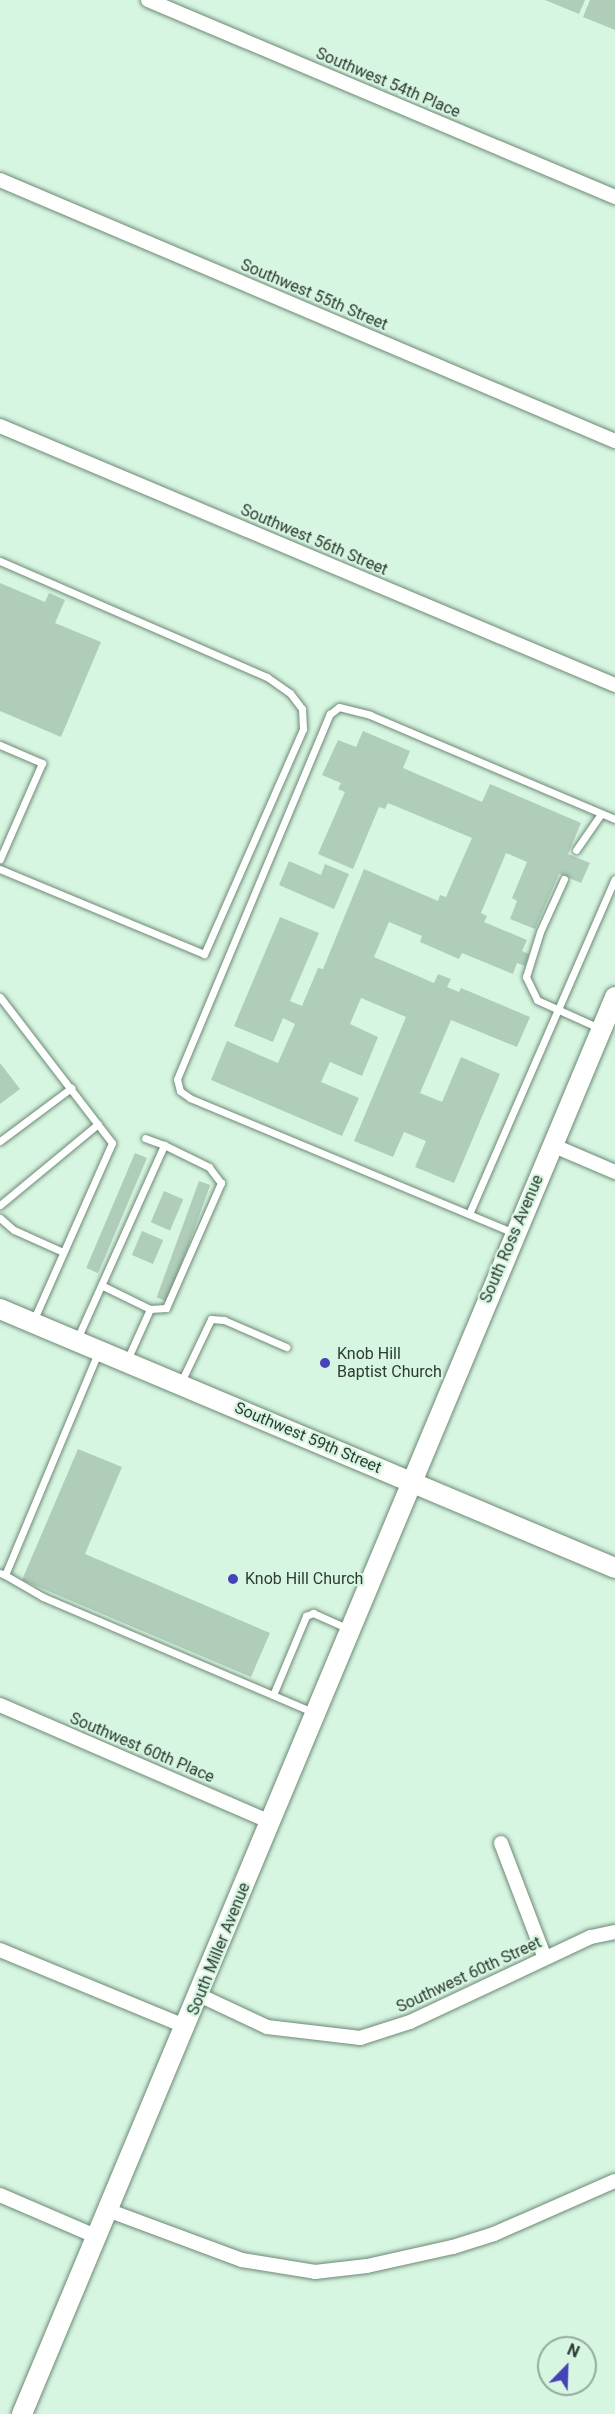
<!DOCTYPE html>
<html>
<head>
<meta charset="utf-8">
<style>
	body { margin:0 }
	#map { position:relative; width:615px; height:2414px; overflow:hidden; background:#d7f6e1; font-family:Roboto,sans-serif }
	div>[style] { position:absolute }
	.building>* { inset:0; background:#b0cdb9; transform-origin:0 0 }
	.roads { filter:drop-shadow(0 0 2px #6d8976) drop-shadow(0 0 2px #6d8976) }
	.lane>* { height:7px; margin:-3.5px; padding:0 3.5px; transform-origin:3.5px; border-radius:3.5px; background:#fff }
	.street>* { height:14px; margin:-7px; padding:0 7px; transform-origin:7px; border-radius:7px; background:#fff }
	.secondary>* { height:20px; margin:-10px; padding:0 10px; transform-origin:10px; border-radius:10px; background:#fff }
	.dots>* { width:16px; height:16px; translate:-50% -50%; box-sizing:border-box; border:3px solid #d7f6e1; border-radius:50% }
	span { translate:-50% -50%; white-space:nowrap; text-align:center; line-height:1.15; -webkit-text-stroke:4.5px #d7f6e1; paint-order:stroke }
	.street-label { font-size:16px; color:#2e3a32 }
	.poi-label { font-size:16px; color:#2e3a32 }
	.left { translate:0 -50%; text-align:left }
	.north { position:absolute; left:537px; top:2336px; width:60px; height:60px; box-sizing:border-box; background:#d7f6e1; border:2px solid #93ab9b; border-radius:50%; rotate:23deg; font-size:16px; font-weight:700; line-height:24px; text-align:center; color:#2e3a32 }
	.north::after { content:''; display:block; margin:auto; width:21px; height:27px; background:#4642b8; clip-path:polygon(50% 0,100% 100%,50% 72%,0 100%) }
</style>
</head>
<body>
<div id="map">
	<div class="building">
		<div style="clip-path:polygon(545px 0,585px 0,579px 14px)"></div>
		<div style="clip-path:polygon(590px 0,615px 0,615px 30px,583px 17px)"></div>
		<div style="clip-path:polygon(0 583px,45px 602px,49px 593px,65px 600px,55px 623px,101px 642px,61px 737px,0 711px)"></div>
		<div style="clip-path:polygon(363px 731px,410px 751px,403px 768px,482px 802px,490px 784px,581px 823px,568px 854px,590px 863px,581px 883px,559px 874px,535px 929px,510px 919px,517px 901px,512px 898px,527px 862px,506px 853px,481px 913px,487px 916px,484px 922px,527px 940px,522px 951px,529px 954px,525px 966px,517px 963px,513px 974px,462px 953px,459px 959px,420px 942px,422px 936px,389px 922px,374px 957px,434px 983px,438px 974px,451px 979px,447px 987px,459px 992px,461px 988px,530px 1017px,517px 1047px,451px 1020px,420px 1093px,442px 1102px,461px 1057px,500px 1074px,454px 1183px,415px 1167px,426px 1141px,404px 1132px,393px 1157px,354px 1141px,406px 1017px,361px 998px,350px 1024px,378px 1037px,362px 1076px,330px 1062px,321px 1082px,359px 1098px,342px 1136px,211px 1080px,227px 1041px,278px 1063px,295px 1024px,283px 1018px,273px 1042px,234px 1026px,280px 917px,319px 933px,290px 1001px,302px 1006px,318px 968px,323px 969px,364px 869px,438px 901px,440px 895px,446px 897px,472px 838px,388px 803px,385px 809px,379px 807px,353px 869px,318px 854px,345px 792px,338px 789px,341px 783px,322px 775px,338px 740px,356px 747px)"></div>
		<div style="clip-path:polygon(289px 861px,321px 875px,325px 864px,349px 874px,334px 909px,279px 885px)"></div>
		<div style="clip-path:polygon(0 1063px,20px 1089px,0 1104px)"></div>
		<div style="left:135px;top:1153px;width:13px;height:125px;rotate:23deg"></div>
		<div style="left:199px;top:1181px;width:12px;height:124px;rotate:20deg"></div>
		<div style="left:164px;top:1191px;width:21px;height:34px;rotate:23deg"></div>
		<div style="left:142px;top:1231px;width:23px;height:26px;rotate:23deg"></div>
		<div style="clip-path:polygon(78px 1449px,122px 1467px,85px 1554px,270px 1633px,251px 1677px,22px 1580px)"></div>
	</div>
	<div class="roads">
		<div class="lane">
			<div style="left:0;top:561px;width:291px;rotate:23.5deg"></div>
			<div style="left:267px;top:677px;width:28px;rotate:35deg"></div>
			<div style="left:290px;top:693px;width:20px;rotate:53deg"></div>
			<div style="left:302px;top:709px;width:20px;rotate:87deg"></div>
			<div style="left:303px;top:729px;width:246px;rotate:113.7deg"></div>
			<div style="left:204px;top:954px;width:221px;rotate:-157.4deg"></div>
			<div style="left:0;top:745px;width:46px;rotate:23.2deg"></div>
			<div style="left:42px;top:763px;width:105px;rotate:113.6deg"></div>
			<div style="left:576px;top:850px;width:44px;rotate:-55.2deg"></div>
			<div style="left:564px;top:879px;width:58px;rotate:114.4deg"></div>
			<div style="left:540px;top:932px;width:47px;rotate:107.3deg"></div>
			<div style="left:526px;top:977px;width:25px;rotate:64deg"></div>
			<div style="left:537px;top:1000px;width:68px;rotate:24.3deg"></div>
			<div style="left:0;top:997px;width:184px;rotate:52.5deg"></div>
			<div style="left:112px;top:1143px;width:195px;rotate:113.9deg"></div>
			<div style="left:0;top:1141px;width:89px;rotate:-36.7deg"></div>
			<div style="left:0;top:1205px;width:127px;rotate:-39.6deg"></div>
			<div style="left:469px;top:1214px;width:365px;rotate:-66.5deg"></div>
			<div style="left:0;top:1218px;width:18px;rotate:41deg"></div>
			<div style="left:14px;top:1230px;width:54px;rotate:24.2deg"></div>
			<div style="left:514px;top:1233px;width:351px;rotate:-157.4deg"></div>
			<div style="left:190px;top:1098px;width:12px;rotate:-145deg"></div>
			<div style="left:180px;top:1091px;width:12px;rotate:-104deg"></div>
			<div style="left:177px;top:1079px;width:396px;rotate:-67.3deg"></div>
			<div style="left:330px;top:714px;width:11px;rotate:-38deg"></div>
			<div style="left:339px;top:707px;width:32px;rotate:14deg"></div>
			<div style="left:370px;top:715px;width:266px;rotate:23deg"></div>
			<div style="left:103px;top:1286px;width:52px;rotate:26.1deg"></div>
			<div style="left:77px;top:1339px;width:213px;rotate:-65.8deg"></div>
			<div style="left:164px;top:1145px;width:20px;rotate:-160deg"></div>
			<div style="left:127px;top:1360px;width:56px;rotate:-65.7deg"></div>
			<div style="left:150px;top:1309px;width:16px;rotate:-4deg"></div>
			<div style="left:166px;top:1308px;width:137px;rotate:-66.3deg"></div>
			<div style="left:221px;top:1183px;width:20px;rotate:-127deg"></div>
			<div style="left:209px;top:1167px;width:50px;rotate:-153.9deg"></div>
			<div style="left:181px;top:1382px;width:70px;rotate:-64.5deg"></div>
			<div style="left:211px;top:1319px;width:13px;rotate:4deg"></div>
			<div style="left:224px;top:1320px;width:68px;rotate:23.5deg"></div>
			<div style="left:0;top:1573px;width:5px;rotate:22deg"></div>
			<div style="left:5px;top:1575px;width:241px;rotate:-67.3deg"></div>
			<div style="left:5px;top:1575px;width:44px;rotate:30.1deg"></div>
			<div style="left:43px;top:1597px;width:293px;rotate:23.1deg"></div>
			<div style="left:273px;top:1695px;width:86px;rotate:-67.3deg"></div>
			<div style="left:306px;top:1616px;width:8px;rotate:-23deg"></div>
			<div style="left:313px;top:1613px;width:39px;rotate:24deg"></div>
		</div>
		<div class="street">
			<div style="left:148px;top:0;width:507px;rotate:22.87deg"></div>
			<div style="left:0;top:180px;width:668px;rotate:23deg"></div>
			<div style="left:0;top:426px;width:667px;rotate:22.84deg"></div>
			<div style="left:552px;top:1145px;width:69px;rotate:23.2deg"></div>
			<div style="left:0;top:1705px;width:295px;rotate:23.4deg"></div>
			<div style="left:501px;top:1843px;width:123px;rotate:69.1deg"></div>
			<div style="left:0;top:1950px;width:202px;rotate:22.4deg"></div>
			<div style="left:199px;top:1995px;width:75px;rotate:25.2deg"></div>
			<div style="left:267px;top:2027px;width:94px;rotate:6.7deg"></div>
			<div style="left:360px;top:2038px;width:52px;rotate:-17.7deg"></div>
			<div style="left:410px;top:2022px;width:200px;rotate:-25.2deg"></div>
			<div style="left:591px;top:1937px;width:25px;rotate:-12deg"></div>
			<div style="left:0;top:2195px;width:103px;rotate:23.3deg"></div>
			<div style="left:110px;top:2211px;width:141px;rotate:20.4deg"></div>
			<div style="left:242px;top:2260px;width:74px;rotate:9.3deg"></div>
			<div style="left:315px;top:2272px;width:52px;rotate:-6.6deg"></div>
			<div style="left:367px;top:2266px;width:88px;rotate:-12.5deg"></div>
			<div style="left:453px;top:2247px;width:43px;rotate:-17.6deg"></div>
			<div style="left:494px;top:2234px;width:132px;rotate:-23.7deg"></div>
		</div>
		<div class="secondary">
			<div style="left:0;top:1309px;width:667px;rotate:22.84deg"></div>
			<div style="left:22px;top:2414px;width:1536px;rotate:-67.29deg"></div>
		</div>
	</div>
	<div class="dots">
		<div style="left:325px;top:1363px;background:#4642b8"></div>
		<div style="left:233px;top:1579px;background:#4642b8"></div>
	</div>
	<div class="street-label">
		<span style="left:388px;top:83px;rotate:23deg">Southwest 54th Place</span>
		<span style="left:314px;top:295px;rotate:23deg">Southwest 55th Street</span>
		<span style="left:314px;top:540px;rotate:23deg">Southwest 56th Street</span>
		<span style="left:512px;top:1239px;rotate:-67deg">South Ross Avenue</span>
		<span style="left:308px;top:1438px;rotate:23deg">Southwest 59th Street</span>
		<span style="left:142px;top:1748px;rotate:23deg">Southwest 60th Place</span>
		<span style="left:219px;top:1949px;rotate:-68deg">South Miller Avenue</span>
		<span style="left:469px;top:1975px;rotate:-25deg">Southwest 60th Street</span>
	</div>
	<div class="poi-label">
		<span class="left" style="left:337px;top:1363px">Knob Hill<br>Baptist Church</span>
		<span class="left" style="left:245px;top:1579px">Knob Hill Church</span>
	</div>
	<div class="north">N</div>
</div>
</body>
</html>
